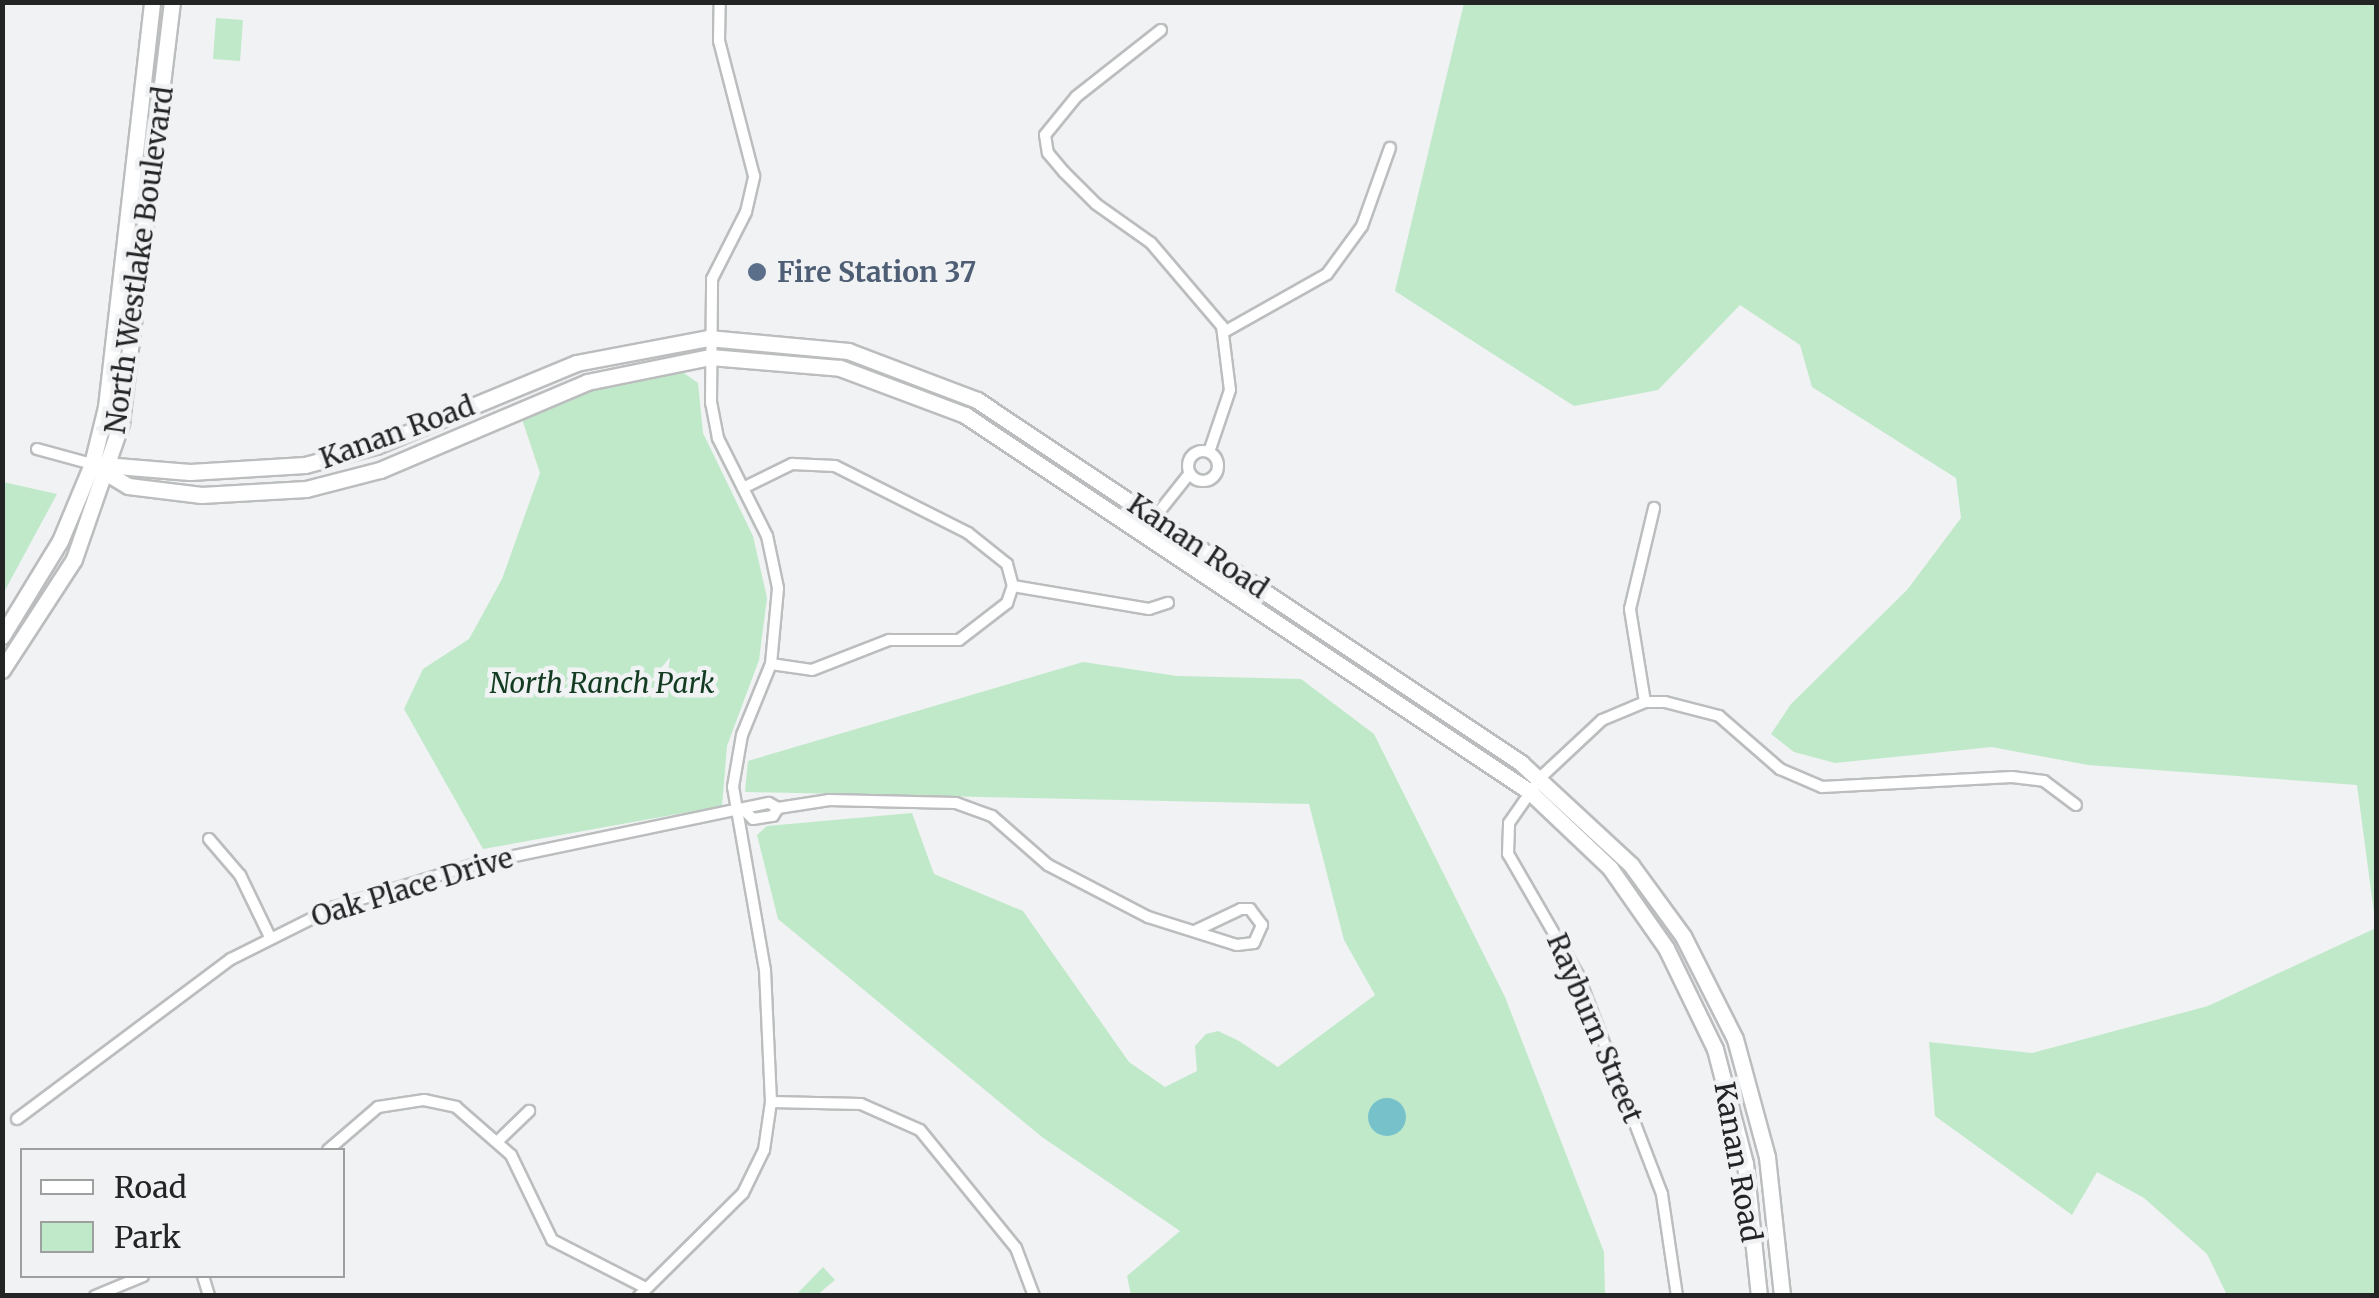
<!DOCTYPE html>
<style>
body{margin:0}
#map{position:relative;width:2379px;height:1298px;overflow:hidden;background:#f0f2f3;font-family:Merriweather,serif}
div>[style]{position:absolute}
.green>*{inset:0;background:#c0e9ca}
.water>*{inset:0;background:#77c2ca}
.round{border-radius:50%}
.roads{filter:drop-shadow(2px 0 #bbbdbe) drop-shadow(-2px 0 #bbbdbe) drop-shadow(0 2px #bbbdbe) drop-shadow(0 -2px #bbbdbe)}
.street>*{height:10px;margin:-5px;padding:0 5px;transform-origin:5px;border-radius:5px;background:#fff}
.street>.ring{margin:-5px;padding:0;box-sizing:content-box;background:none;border:10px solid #fff;border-radius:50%}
.secondary>*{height:15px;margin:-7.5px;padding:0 7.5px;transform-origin:7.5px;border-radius:7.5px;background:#fff}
.dots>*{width:28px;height:28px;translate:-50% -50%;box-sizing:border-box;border:5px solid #f0f2f3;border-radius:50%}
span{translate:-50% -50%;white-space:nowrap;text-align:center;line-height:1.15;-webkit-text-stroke:9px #f0f2f3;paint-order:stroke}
.street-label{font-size:28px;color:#232424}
.service-label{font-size:28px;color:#4e5e75;font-weight:700}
.left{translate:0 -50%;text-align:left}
.park-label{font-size:28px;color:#133b22;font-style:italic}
.frame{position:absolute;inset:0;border:5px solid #232424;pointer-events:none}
.legend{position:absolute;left:20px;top:1148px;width:325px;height:130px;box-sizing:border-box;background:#f0f2f3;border:2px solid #9ea0a0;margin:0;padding:12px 18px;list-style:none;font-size:30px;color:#232424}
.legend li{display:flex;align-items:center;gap:20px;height:50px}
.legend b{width:50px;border:2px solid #9ea0a0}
</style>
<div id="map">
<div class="green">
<div style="clip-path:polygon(1464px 3px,2376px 3px,2376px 1295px,2227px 1295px,2207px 1254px,2144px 1198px,2097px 1172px,2072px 1215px,1935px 1116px,1929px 1042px,2032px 1053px,2208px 1006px,2376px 928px,2357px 785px,2088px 765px,1992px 747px,1835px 763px,1794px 752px,1771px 734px,1791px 704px,1907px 590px,1961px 518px,1956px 478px,1812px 387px,1800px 345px,1740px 305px,1658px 390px,1574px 406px,1395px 291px)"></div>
<div style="clip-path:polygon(216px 18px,243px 20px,240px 61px,213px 59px)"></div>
<div style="clip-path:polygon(681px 371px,698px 383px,703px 433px,753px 536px,767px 598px,759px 660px,727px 746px,722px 806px,483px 849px,404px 709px,423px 669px,469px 639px,502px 579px,540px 473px,522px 419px,580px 392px)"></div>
<div style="clip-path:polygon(3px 482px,57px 494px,3px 594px,2px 482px)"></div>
<div style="clip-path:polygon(1083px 662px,1177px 676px,1301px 679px,1374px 734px,1505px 997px,1604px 1252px,1605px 1295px,1131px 1295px,1127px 1276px,1180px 1231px,1042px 1137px,778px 919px,757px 835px,767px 826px,912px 813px,934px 874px,1023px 911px,1129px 1062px,1165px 1087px,1197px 1071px,1195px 1046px,1206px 1034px,1218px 1031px,1239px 1041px,1278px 1067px,1375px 995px,1344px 940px,1309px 804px,745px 792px,748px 761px)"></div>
<div style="clip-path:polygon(823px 1267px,835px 1280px,817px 1295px,796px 1295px)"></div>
</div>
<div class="water">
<div class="round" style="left:1368px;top:1098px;width:38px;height:38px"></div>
</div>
<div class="roads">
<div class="street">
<div style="left:1161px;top:30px;width:108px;rotate:141.8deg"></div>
<div style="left:1076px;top:97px;width:49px;rotate:129.2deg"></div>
<div style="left:1045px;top:135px;width:18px;rotate:81deg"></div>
<div style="left:1048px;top:153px;width:25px;rotate:50deg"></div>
<div style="left:1064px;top:172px;width:45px;rotate:45deg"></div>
<div style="left:1096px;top:204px;width:67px;rotate:35.3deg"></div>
<div style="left:1151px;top:243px;width:109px;rotate:49.5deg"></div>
<div style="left:1222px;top:326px;width:64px;rotate:82.9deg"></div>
<div style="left:1230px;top:390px;width:65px;rotate:108.7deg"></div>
<div style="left:1224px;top:332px;width:118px;rotate:-29.4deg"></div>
<div style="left:1327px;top:274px;width:59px;rotate:-53.9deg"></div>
<div style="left:1362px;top:226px;width:83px;rotate:-70.3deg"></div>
<div style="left:37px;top:449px;width:57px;rotate:15.3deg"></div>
<div class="ring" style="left:1188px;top:451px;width:20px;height:20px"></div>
<div style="left:743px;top:488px;width:55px;rotate:-26.1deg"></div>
<div style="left:792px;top:464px;width:43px;rotate:2.7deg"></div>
<div style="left:835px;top:466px;width:149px;rotate:26.7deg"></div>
<div style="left:968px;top:533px;width:50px;rotate:38.5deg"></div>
<div style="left:1007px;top:564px;width:23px;rotate:75deg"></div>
<div style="left:1143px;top:532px;width:75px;rotate:-51.5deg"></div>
<div style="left:771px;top:664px;width:41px;rotate:8.3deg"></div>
<div style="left:812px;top:670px;width:83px;rotate:-21.3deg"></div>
<div style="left:889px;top:640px;width:70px"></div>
<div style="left:959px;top:640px;width:61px;rotate:-37.6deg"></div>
<div style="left:1007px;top:603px;width:18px;rotate:-71deg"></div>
<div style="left:1013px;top:586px;width:138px;rotate:9.6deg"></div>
<div style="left:1149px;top:609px;width:20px;rotate:-18deg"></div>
<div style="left:1645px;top:702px;width:94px;rotate:-99.2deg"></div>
<div style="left:1630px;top:609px;width:104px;rotate:-76.6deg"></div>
<div style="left:746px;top:812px;width:10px;rotate:45deg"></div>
<div style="left:753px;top:819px;width:20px;rotate:-9deg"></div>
<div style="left:773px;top:816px;width:9px;rotate:-58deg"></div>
<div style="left:209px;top:839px;width:48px;rotate:49.3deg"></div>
<div style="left:240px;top:875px;width:69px;rotate:64.2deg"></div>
<div style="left:771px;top:1102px;width:90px;rotate:1.3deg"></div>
<div style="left:861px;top:1104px;width:64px;rotate:23.8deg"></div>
<div style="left:920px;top:1130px;width:152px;rotate:50.9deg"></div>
<div style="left:1016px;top:1248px;width:51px;rotate:69.4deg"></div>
<div style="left:17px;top:1119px;width:267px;rotate:-36.8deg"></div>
<div style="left:231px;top:959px;width:116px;rotate:-26.6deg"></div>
<div style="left:335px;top:907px;width:147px;rotate:-17deg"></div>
<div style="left:476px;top:864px;width:299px;rotate:-11.8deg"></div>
<div style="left:769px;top:803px;width:10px;rotate:29deg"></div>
<div style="left:778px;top:808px;width:52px;rotate:-8.9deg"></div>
<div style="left:829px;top:800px;width:127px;rotate:1.4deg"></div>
<div style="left:956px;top:803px;width:38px;rotate:20deg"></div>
<div style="left:992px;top:816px;width:74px;rotate:41.2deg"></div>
<div style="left:1048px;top:865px;width:113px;rotate:27.5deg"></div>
<div style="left:1148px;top:917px;width:93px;rotate:17.5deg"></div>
<div style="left:1237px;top:945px;width:17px;rotate:-7deg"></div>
<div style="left:1254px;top:943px;width:20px;rotate:-66deg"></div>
<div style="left:1262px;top:925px;width:20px;rotate:-127deg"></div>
<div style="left:1250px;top:909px;width:9px;rotate:180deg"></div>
<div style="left:1241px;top:909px;width:49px;rotate:154.5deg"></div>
<div style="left:499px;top:1140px;width:42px;rotate:-44deg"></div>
<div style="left:328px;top:1150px;width:66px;rotate:-40.7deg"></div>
<div style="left:378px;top:1107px;width:47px;rotate:-8.7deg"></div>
<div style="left:424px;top:1100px;width:33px;rotate:12deg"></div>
<div style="left:456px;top:1107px;width:73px;rotate:41.1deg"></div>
<div style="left:511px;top:1155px;width:94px;rotate:64.2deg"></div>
<div style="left:552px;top:1240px;width:103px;rotate:27.1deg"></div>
<div style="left:203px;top:1276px;width:21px;rotate:73deg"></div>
<div style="left:95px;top:1296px;width:52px;rotate:-22.6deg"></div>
<div style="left:639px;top:1296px;width:146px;rotate:-44.7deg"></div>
<div style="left:743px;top:1193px;width:48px;rotate:-64deg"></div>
<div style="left:764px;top:1150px;width:49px;rotate:-81.7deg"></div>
<div style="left:771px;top:1102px;width:132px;rotate:-92.6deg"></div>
<div style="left:765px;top:970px;width:186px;rotate:-99.9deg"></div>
<div style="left:733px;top:787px;width:53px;rotate:-80.2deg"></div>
<div style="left:742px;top:735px;width:77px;rotate:-67.8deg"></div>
<div style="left:771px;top:664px;width:76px;rotate:-84.7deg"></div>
<div style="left:778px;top:588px;width:53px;rotate:-101.9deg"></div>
<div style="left:767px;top:536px;width:110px;rotate:-116.6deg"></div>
<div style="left:718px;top:438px;width:36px;rotate:-101deg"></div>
<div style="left:711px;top:403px;width:124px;rotate:-89.5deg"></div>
<div style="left:712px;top:279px;width:75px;rotate:-63.1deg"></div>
<div style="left:746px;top:212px;width:37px;rotate:-77deg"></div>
<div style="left:754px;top:176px;width:139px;rotate:-104.5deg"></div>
<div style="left:719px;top:41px;width:39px;rotate:-89deg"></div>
<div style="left:1677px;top:1296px;width:103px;rotate:-98.4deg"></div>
<div style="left:1662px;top:1194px;width:235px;rotate:-111deg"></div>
<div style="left:1578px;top:975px;width:140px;rotate:-120deg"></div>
<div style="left:1508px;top:854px;width:31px;rotate:-88deg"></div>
<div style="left:1509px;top:823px;width:56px;rotate:-55.2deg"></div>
<div style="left:1541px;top:777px;width:83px;rotate:-43.1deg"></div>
<div style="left:1602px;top:720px;width:47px;rotate:-22.7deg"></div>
<div style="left:1645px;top:702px;width:20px"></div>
<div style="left:1665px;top:702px;width:56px;rotate:14.5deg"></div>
<div style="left:1719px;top:716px;width:81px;rotate:41deg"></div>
<div style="left:1780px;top:769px;width:46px;rotate:23.2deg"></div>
<div style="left:1822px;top:787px;width:190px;rotate:-3deg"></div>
<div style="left:2012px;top:777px;width:32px;rotate:7deg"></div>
<div style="left:2044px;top:781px;width:40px;rotate:37deg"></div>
</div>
<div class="secondary">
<div style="left:92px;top:464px;width:98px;rotate:4.7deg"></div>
<div style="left:190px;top:472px;width:115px;rotate:-3.5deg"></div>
<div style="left:305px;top:465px;width:73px;rotate:-15deg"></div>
<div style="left:376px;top:446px;width:217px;rotate:-22.5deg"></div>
<div style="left:576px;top:363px;width:134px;rotate:-10.7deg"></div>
<div style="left:708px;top:338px;width:141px;rotate:5.3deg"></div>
<div style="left:848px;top:351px;width:138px;rotate:20.8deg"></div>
<div style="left:977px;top:400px;width:654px;rotate:33.71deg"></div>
<div style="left:1521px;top:763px;width:150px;rotate:42.8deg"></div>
<div style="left:1631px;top:865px;width:88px;rotate:53.8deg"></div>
<div style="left:1683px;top:936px;width:115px;rotate:63.2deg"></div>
<div style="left:1735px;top:1039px;width:122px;rotate:74.8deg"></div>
<div style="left:1767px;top:1157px;width:140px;rotate:83.8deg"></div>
<div style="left:92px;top:464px;width:42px;rotate:31.4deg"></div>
<div style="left:128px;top:486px;width:74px;rotate:7deg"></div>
<div style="left:201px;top:495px;width:105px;rotate:-3.3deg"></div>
<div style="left:306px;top:489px;width:76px;rotate:-14.4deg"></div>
<div style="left:380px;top:470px;width:225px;rotate:-23deg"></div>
<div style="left:587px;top:382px;width:126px;rotate:-11.5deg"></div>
<div style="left:710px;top:357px;width:130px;rotate:4.8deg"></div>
<div style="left:840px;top:368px;width:134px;rotate:20.6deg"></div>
<div style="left:965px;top:415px;width:679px;rotate:33.71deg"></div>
<div style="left:1530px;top:792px;width:110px;rotate:43.5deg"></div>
<div style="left:1610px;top:868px;width:98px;rotate:55deg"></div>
<div style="left:1666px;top:948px;width:112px;rotate:64.1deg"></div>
<div style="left:1715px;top:1049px;width:118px;rotate:75.3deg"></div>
<div style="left:1745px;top:1163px;width:134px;rotate:84deg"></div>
<div style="left:2px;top:636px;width:111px;rotate:-58.6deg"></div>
<div style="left:60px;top:541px;width:83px;rotate:-67.4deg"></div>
<div style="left:92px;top:464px;width:59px;rotate:-76.2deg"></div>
<div style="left:106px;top:407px;width:408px;rotate:-83.5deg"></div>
<div style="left:2px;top:670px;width:132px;rotate:-57deg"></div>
<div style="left:74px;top:559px;width:144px;rotate:-70.9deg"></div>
<div style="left:121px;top:423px;width:424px;rotate:-83.1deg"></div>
</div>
</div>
<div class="dots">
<div style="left:757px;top:272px;background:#5c6f8a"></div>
</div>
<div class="street-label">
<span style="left:139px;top:260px;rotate:-82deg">North Westlake Boulevard</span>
<span style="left:397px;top:432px;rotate:-20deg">Kanan Road</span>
<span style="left:1198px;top:546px;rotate:34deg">Kanan Road</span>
<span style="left:412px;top:887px;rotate:-17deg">Oak Place Drive</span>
<span style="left:1595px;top:1028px;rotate:67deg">Rayburn Street</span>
<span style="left:1738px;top:1162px;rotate:80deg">Kanan Road</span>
</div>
<div class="service-label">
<span class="left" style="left:777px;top:272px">Fire Station 37</span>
</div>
<div class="park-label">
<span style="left:602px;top:683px">North Ranch Park</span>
</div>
<div class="frame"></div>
<ul class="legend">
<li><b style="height:12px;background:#fff"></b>Road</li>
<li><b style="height:28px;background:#c0e9ca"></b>Park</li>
</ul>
</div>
